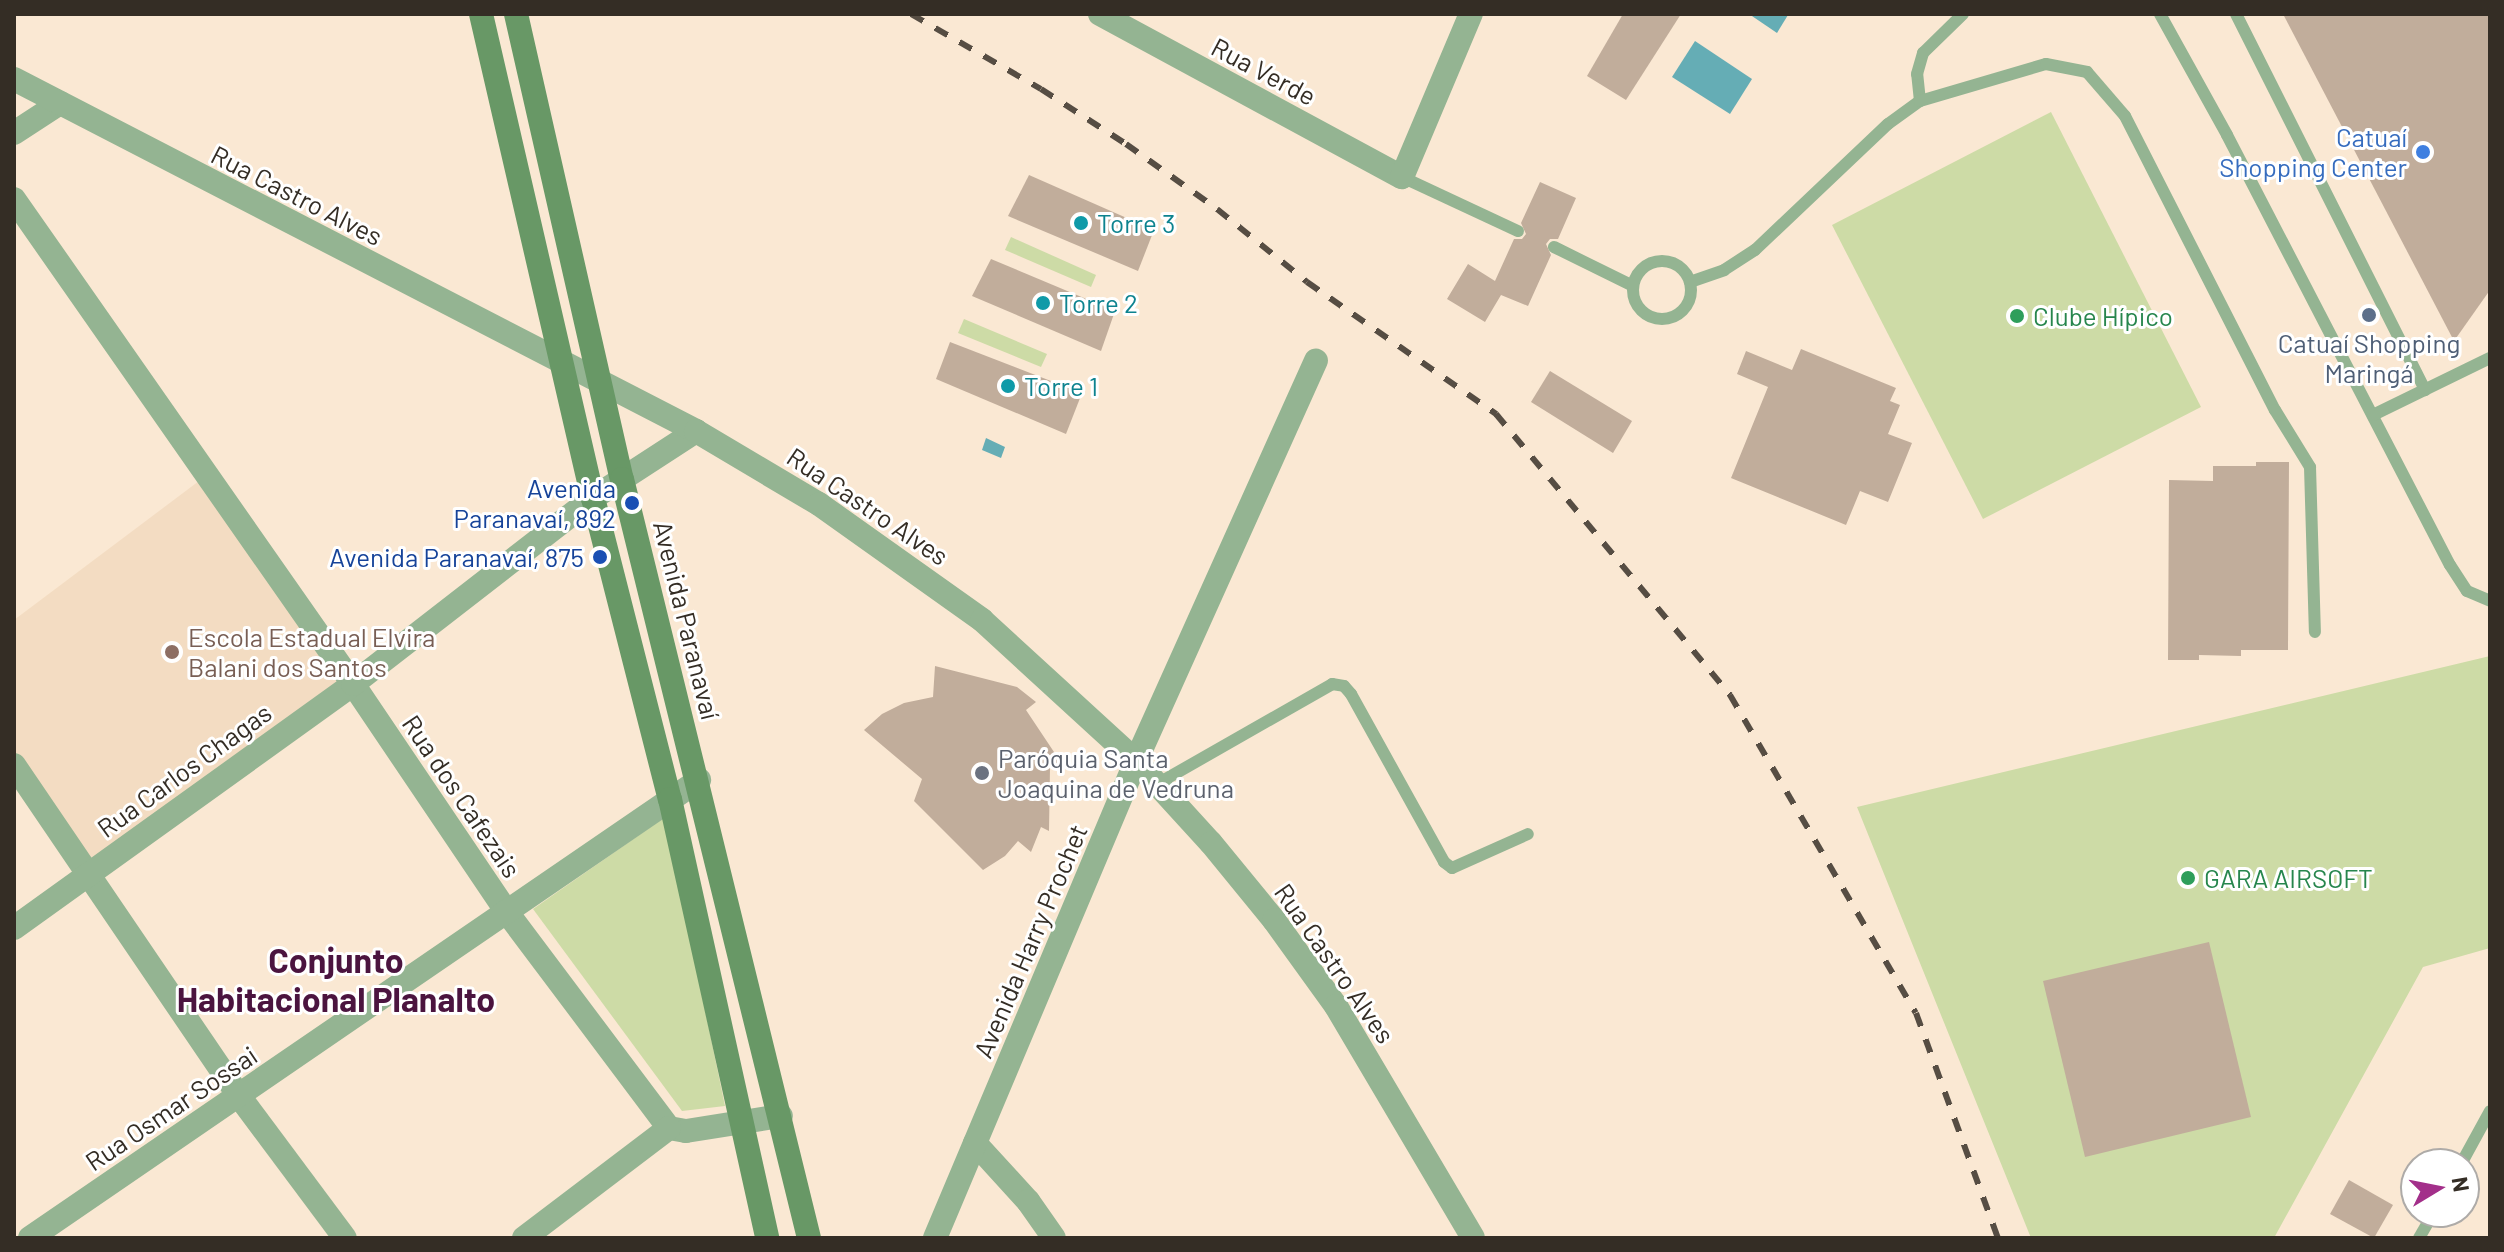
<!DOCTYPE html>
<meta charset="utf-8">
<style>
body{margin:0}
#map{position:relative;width:2504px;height:1252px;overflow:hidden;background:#fae8d3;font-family:Barlow,sans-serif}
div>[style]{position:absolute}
.built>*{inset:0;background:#f3dcc2}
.green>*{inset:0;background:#cddba6}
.water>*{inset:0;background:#65adb5}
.building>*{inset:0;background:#c1ad9b}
.service>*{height:12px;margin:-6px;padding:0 6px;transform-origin:6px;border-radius:6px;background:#94b492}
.service>.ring{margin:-6px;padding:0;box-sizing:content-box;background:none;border:12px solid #94b492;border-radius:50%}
.minor>*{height:24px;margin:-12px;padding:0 12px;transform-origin:12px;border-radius:12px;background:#94b492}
.tertiary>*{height:24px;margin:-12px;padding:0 12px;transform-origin:12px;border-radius:12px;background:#94b492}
.secondary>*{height:24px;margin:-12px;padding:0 12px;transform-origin:12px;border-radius:12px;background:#689866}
.rail>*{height:6px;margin-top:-3px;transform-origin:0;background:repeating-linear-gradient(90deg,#564d43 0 14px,transparent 0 28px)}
.dots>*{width:22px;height:22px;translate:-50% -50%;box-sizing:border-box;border:4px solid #fff;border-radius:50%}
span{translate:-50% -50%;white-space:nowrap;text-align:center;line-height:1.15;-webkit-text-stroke:6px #fff;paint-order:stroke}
.street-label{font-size:26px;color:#342d25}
.shop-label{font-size:26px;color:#366cbe}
.right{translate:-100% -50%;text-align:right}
.culture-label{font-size:26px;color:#0d838f}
.left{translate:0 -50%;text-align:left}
.leisure-label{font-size:26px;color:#27864d}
.service-label{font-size:26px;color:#4e5e75}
.transit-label{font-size:26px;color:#164399}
.education-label{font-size:26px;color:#785e54}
.worship-label{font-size:26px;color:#5b616d}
.district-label{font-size:34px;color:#4b143f;font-weight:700}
.frame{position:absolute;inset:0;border:16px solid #342d25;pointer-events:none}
.north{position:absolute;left:2400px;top:1148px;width:80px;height:80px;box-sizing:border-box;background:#fff;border:2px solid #aeaba8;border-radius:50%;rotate:80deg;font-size:22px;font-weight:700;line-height:32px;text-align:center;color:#342d25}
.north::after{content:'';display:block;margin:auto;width:28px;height:36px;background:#a32f8a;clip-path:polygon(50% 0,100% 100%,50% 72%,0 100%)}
</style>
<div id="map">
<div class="built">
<div style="clip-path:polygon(207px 475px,353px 684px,90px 872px,14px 765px,14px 620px)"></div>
</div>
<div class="green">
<div style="clip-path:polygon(2051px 112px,2201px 407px,1983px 519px,1832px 225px)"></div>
<div style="clip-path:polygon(1011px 237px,1096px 275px,1091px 287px,1005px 250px)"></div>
<div style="clip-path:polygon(964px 319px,1047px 354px,1041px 367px,958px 333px)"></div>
<div style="clip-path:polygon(2490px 656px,2490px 948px,2423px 967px,2274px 1238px,2031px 1238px,1857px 807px)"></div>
<div style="clip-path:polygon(665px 817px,725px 1106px,682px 1111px,533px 909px)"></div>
</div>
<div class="water">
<div style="clip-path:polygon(1749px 14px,1787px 14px,1788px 15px,1777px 33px)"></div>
<div style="clip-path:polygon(1695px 41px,1752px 79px,1730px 114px,1672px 77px)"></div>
<div style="clip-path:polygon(986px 438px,1005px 447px,1001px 458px,982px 450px)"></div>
</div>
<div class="building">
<div style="clip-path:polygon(1623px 14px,1681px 14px,1626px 100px,1587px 76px)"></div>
<div style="clip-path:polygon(2283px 14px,2490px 14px,2490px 290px,2454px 341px)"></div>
<div style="clip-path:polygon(1029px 175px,1154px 230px,1138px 271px,1008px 216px)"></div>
<div style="clip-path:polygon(1540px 182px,1576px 198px,1558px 239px,1550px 239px,1546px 244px,1551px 255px,1528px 306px,1501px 295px,1485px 322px,1447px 299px,1468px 264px,1495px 281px,1514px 239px,1522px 239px,1526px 234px,1521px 223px)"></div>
<div style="clip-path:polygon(991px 259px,1115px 311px,1101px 351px,972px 296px)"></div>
<div style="clip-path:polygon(950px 342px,1082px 393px,1066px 434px,936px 379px)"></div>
<div style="clip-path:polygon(1801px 349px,1896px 388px,1890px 401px,1900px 405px,1888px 434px,1912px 443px,1888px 502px,1860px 491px,1846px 525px,1731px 478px,1768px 387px,1737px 374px,1746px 351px,1792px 370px)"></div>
<div style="clip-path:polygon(1550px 371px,1632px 421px,1613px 453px,1531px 402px)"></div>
<div style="clip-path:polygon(2256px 462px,2289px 462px,2288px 650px,2241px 650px,2241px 656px,2199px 655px,2199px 660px,2168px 660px,2169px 480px,2213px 481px,2213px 466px,2256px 466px)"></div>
<div style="clip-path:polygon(935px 666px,1017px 687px,1036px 702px,1026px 710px,1062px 764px,1050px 768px,1049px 831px,1041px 827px,1031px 852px,1018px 841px,1005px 856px,983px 870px,914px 801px,922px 779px,864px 730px,882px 714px,904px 703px,933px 697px)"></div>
<div style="clip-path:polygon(2209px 942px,2251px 1117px,2085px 1157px,2043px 981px)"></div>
<div style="clip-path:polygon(2349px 1180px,2393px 1205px,2374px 1238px,2330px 1214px)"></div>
</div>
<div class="service">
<div style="left:2160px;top:14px;width:138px;rotate:61deg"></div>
<div style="left:2227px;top:135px;width:484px;rotate:62.6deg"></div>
<div style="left:2450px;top:565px;width:31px;rotate:57deg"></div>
<div style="left:2467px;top:591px;width:25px;rotate:23deg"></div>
<div style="left:2236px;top:14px;width:421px;rotate:63.3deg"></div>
<div style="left:1920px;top:101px;width:27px;rotate:-96deg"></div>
<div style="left:1917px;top:74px;width:22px;rotate:-74deg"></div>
<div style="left:1923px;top:53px;width:56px;rotate:-44.3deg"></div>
<div style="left:1402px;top:177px;width:128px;rotate:25deg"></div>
<div style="left:1554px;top:247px;width:88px;rotate:26.3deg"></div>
<div class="ring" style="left:1633px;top:261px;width:46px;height:46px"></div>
<div style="left:1690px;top:282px;width:36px;rotate:-19deg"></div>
<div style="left:1724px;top:270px;width:37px;rotate:-33deg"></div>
<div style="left:1755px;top:250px;width:183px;rotate:-43.5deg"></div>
<div style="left:1888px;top:124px;width:39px;rotate:-36deg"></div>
<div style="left:1920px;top:101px;width:131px;rotate:-16.4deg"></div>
<div style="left:2046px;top:64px;width:42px;rotate:11deg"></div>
<div style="left:2087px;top:72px;width:58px;rotate:49.2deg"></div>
<div style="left:2125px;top:116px;width:330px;rotate:63deg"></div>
<div style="left:2275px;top:410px;width:67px;rotate:58.4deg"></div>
<div style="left:2310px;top:467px;width:165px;rotate:88.3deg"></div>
<div style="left:2373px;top:415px;width:130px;rotate:-26deg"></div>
<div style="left:1157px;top:784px;width:202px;rotate:-29.7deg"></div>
<div style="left:1332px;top:684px;width:12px;rotate:9deg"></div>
<div style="left:1344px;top:686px;width:11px;rotate:49deg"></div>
<div style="left:1351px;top:694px;width:192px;rotate:61deg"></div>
<div style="left:1444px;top:862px;width:10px;rotate:37deg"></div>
<div style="left:1452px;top:868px;width:83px;rotate:-24.1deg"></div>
<div style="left:2461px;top:1164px;width:60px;rotate:-61.3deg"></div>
<div style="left:2419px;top:1238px;width:30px;rotate:-60deg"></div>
</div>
<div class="minor">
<div style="left:1100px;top:14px;width:343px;rotate:28.4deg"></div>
<div style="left:14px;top:133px;width:55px;rotate:-33.1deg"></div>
<div style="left:14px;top:199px;width:592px;rotate:55.05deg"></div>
<div style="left:353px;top:684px;width:274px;rotate:56deg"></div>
<div style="left:506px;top:911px;width:271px;rotate:53.1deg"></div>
<div style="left:669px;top:1128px;width:17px;rotate:10deg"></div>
<div style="left:686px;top:1131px;width:96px;rotate:-9deg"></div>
<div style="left:1136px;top:761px;width:439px;rotate:-65.8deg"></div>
<div style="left:14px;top:765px;width:400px;rotate:55.8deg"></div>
<div style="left:239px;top:1096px;width:177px;rotate:53.3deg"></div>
<div style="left:14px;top:928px;width:418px;rotate:-35.7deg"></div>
<div style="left:353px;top:684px;width:304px;rotate:-37.8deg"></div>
<div style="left:593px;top:498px;width:123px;rotate:-33deg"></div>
<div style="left:975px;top:1143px;width:79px;rotate:47.6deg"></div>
<div style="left:1028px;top:1201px;width:45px;rotate:54.9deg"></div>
<div style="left:30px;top:1238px;width:811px;rotate:-34.4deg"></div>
<div style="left:524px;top:1238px;width:182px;rotate:-37.2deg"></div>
</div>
<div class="tertiary">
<div style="left:14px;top:79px;width:767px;rotate:27.3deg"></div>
<div style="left:696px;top:431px;width:143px;rotate:30.7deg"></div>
<div style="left:819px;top:504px;width:200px;rotate:35.4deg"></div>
<div style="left:982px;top:620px;width:209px;rotate:42.5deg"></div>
<div style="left:1136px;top:761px;width:111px;rotate:47.6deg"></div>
<div style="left:1211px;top:843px;width:99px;rotate:50.7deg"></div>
<div style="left:1274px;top:920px;width:106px;rotate:54.2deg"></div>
<div style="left:1336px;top:1006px;width:269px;rotate:59.4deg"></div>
<div style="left:1402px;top:177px;width:177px;rotate:-67.1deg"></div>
<div style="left:935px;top:1238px;width:518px;rotate:-67.15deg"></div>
</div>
<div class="secondary">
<div style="left:481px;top:14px;width:497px;rotate:77deg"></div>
<div style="left:593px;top:498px;width:311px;rotate:75.7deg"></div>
<div style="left:670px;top:799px;width:450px;rotate:77.5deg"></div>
<div style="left:516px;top:14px;width:477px;rotate:77.2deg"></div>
<div style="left:622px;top:479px;width:782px;rotate:76.16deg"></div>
</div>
<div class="rail">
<div style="left:911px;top:14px;width:150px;rotate:30deg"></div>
<div style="left:1041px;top:89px;width:101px;rotate:32.9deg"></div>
<div style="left:1126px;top:144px;width:112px;rotate:35.5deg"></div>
<div style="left:1217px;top:209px;width:116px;rotate:39deg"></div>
<div style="left:1307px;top:282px;width:231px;rotate:34.9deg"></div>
<div style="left:1496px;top:414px;width:366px;rotate:50.2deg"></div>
<div style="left:1730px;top:695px;width:368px;rotate:59.7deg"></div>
<div style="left:1916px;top:1013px;width:239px;rotate:70deg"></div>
</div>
<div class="dots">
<div style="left:2423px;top:152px;background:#3f7fe0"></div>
<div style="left:1081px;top:223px;background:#0f9aa8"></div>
<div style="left:1043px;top:303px;background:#0f9aa8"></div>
<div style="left:2369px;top:315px;background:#5c6f8a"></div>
<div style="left:2017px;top:316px;background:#2e9e5b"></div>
<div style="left:1008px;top:386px;background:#0f9aa8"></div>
<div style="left:632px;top:503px;background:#1a4fb4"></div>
<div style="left:600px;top:557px;background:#1a4fb4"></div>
<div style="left:172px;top:652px;background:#8d6e63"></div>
<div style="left:982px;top:773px;background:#6b7280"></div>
<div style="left:2188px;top:878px;background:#2e9e5b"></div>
</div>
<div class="street-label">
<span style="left:1264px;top:71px;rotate:28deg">Rua Verde</span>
<span style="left:297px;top:195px;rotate:27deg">Rua Castro Alves</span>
<span style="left:868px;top:506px;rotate:34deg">Rua Castro Alves</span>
<span style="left:687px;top:620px;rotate:76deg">Avenida Paranavaí</span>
<span style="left:184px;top:770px;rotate:-36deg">Rua Carlos Chagas</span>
<span style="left:462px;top:796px;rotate:56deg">Rua dos Cafezais</span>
<span style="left:1030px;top:941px;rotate:-67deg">Avenida Harry Prochet</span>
<span style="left:1335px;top:963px;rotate:55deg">Rua Castro Alves</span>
<span style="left:171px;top:1108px;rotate:-34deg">Rua Osmar Sossai</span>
</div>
<div class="shop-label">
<span class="right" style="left:2407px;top:152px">Catuaí<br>Shopping Center</span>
</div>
<div class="culture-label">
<span class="left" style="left:1097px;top:223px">Torre 3</span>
<span class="left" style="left:1059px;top:303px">Torre 2</span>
<span class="left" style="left:1024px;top:386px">Torre 1</span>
</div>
<div class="leisure-label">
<span class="left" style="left:2033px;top:316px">Clube Hípico</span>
<span class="left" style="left:2204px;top:878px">GARA AIRSOFT</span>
</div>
<div class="service-label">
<span style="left:2369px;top:358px">Catuaí Shopping<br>Maringá</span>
</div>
<div class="transit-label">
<span class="right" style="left:616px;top:503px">Avenida<br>Paranavaí, 892</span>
<span class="right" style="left:584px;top:557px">Avenida Paranavaí, 875</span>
</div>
<div class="education-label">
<span class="left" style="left:188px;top:652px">Escola Estadual Elvira<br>Balani dos Santos</span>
</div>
<div class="worship-label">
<span class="left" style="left:998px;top:773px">Paróquia Santa<br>Joaquina de Vedruna</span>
</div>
<div class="district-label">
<span style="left:336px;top:979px">Conjunto<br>Habitacional Planalto</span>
</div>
<div class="frame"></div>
<div class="north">N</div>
</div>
